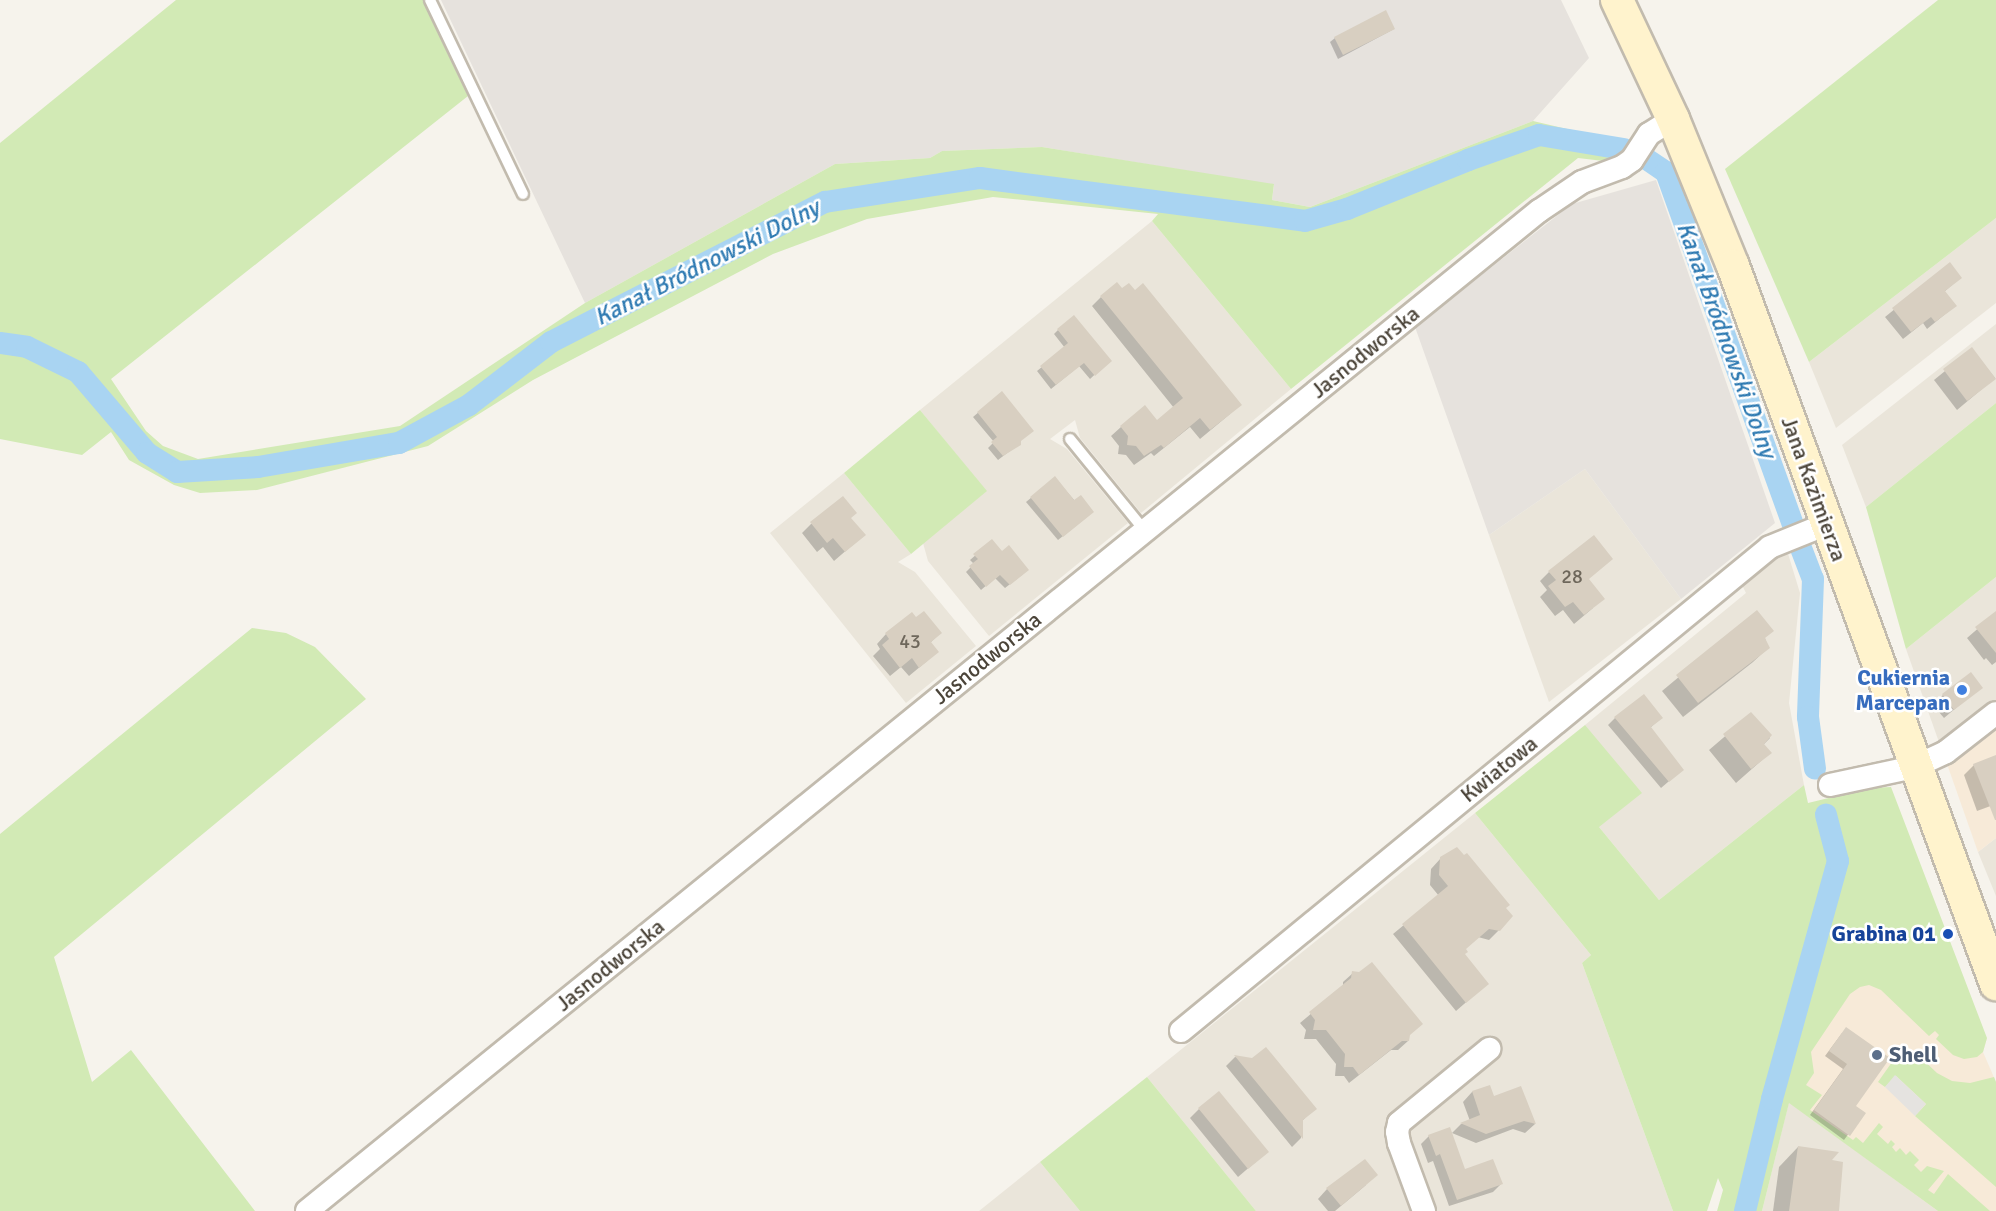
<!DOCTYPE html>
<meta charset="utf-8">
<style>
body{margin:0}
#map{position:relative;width:1996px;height:1211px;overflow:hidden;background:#f6f3ec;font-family:Signika,sans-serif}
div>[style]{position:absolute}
.residential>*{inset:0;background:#eae5da}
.commercial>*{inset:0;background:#f7ead8}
.industrial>*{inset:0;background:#e6e2dd}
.green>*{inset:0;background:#d2eab5}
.parking>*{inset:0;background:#e5e3e0}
.shadow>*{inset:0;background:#0003}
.canal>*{height:22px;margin:-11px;padding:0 11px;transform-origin:11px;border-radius:11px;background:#a9d4f2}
.building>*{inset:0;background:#d8cfc1}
.roads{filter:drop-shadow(2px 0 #c2bbae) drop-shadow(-2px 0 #c2bbae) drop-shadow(0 2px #c2bbae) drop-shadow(0 -2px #c2bbae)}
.lane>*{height:10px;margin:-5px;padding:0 5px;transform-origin:5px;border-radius:5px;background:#fff}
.street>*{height:22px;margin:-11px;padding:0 11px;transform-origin:11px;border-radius:11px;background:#fff}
.secondary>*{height:32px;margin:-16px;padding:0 16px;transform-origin:16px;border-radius:16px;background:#fff3cd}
.dots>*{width:16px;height:16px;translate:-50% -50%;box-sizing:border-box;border:3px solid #fff;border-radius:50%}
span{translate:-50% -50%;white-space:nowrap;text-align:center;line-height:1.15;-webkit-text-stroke:5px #fff;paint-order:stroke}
.number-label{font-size:20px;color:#6e675b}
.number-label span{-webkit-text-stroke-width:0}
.street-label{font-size:22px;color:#4b4439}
.shop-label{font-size:22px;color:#366cbe;font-weight:700}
.right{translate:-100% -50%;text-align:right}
.transit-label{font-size:22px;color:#164399;font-weight:700}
.service-label{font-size:22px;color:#4e5e75;font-weight:700}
.left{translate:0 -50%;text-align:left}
.water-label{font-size:24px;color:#2e7ab2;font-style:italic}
</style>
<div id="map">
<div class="residential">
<div style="clip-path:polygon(1996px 218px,1996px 303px,1836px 428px,1809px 362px)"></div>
<div style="clip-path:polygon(1152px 221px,1291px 389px,1141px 513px,1080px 438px,1075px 420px,1050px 439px,1067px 449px,1128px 523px,989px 636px,928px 561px,923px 543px,986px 491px,920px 410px)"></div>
<div style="clip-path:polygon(1996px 324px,1996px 403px,1866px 507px,1842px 445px)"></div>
<div style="clip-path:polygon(1585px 469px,1681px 599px,1549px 702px,1489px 535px)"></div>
<div style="clip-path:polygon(844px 473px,911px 554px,898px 562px,915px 572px,976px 646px,906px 703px,770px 533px)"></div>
<div style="clip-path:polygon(1786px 547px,1800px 593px,1789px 703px,1804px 785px,1659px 900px,1599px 827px,1585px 725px,1746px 593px,1741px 583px)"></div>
<div style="clip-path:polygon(1996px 577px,1996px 700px,1940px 745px,1906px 649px)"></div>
<div style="clip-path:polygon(1475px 813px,1591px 955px,1582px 963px,1673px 1211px,1256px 1211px,1147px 1077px)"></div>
<div style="clip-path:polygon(1996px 838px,1996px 896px,1978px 852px)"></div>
<div style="clip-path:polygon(1789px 1102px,1938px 1211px,1762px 1211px)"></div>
<div style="clip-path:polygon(1040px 1162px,1080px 1211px,979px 1211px)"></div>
</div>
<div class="commercial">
<div style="clip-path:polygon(1996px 725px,1996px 838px,1978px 852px,1947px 764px)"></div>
<div style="clip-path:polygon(1834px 933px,1987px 1038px,1983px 1052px,1996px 1082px,1996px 1211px,1938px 1211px,1789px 1102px)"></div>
</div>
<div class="industrial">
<div style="clip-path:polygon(441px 0,1561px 0,1589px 58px,1533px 121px,1310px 207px,1272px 200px,1274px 185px,1042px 147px,942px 151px,930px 158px,835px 164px,585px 303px)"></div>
<div style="clip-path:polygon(1656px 180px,1775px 523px,1681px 599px,1585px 469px,1489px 535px,1415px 327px,1572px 204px)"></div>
</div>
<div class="green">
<div style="clip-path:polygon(176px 0,423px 0,468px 96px,111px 379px,146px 431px,163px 446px,198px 459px,400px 426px,585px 303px,835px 164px,930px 158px,942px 151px,1042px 147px,1274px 184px,1272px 200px,1310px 207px,1533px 121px,1631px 144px,1621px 159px,1612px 162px,1578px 158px,1291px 389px,1152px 221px,1158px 214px,993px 197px,867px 219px,773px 254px,533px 380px,428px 446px,257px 490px,200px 493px,174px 485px,129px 460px,111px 432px,82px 455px,0 439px,0 143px)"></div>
<div style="clip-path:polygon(1938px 0,1996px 0,1996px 218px,1809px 362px,1725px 169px)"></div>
<div style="clip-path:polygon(1996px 403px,1996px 577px,1906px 649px,1866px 507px)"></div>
<div style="clip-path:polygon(920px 410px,987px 491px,911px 554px,844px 473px)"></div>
<div style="clip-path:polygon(252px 628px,286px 633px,315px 647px,366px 699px,54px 957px,92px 1082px,131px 1050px,255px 1211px,0 1211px,0 834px)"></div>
<div style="clip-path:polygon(1585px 725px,1642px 793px,1599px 827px,1659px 900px,1804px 785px,1808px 803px,1870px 788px,1891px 787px,1987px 1038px,1983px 1052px,1977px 1057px,1964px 1059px,1953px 1055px,1936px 1039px,1939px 1035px,1935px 1031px,1929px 1036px,1881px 990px,1869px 985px,1860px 987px,1850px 994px,1811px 1052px,1814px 1073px,1806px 1085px,1822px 1095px,1810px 1110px,1853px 1140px,1856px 1137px,1863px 1143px,1879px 1123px,1883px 1127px,1877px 1134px,1888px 1144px,1891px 1140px,1895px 1144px,1892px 1147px,1896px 1152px,1900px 1148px,1906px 1155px,1910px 1151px,1919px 1160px,1914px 1165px,1921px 1172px,1927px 1166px,1944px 1171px,1928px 1190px,1934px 1194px,1948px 1174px,1990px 1211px,1938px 1211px,1789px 1103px,1762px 1211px,1717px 1211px,1723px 1190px,1718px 1178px,1707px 1211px,1673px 1211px,1582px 963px,1591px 955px,1475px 813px)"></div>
<div style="clip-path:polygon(1909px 1051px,1915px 1052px,1937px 1073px,1952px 1081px,1970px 1083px,1994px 1077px,1996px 1082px,1996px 1187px,1915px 1116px,1926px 1104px,1896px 1076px,1885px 1087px,1878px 1082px,1897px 1055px)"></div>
<div style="clip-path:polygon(1147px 1077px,1256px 1211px,1080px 1211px,1040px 1162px)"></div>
</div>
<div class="parking">
<div style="clip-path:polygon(1895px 1075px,1926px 1104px,1915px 1116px,1885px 1087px)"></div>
</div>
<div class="shadow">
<div style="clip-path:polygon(1394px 29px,1338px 59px,1330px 42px,1335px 38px)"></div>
<div style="clip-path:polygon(1949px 265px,1960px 278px,1944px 292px,1955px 306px,1927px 329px,1923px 323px,1903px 339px,1885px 317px)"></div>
<div style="clip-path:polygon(1101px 297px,1230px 414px,1200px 439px,1190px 427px,1154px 456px,1151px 453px,1134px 465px,1126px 455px,1118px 454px,1119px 446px,1111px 436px,1121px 427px,1145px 407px,1157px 422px,1174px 408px,1092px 306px)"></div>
<div style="clip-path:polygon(1058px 330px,1105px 365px,1090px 379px,1079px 366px,1051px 389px,1037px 371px,1065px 348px,1054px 334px)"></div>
<div style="clip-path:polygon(1972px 349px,1995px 378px,1957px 410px,1934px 380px)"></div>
<div style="clip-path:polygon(1001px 393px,1019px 444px,998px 460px,988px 448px,994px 442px,973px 417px)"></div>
<div style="clip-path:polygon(1055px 478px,1088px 516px,1058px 540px,1026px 502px)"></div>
<div style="clip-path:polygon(850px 519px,864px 535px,834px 561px,823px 547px,817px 552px,802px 533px,811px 524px)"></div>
<div style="clip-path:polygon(992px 541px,1023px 574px,1005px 588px,995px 578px,981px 590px,966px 572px,974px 564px,970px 560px)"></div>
<div style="clip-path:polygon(1549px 572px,1588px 580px,1593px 608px,1574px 624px,1563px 610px,1555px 616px,1540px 597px,1547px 590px,1540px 581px)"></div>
<div style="clip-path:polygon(1757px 612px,1768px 648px,1753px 662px,1683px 717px,1662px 691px)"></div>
<div style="clip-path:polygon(1996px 613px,1996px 662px,1992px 665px,1986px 658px,1984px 660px,1967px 638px)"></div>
<div style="clip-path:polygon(916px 619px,940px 633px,930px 643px,927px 661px,909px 676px,901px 667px,890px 676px,873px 656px,880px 649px,877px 644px,886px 634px)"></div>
<div style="clip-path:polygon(1981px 687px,1944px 718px,1933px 705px,1943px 695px)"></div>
<div style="clip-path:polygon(1751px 714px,1770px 738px,1763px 745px,1770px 753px,1736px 783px,1709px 750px)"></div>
<div style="clip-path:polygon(1615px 718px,1661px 718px,1650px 728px,1675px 776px,1661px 788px,1608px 725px)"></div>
<div style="clip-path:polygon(1996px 756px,1996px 804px,1977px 811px,1964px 775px,1974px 765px)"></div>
<div style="clip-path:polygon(1441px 858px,1505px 908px,1504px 925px,1489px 940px,1478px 937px,1464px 949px,1463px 954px,1487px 984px,1456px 1011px,1393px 934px,1439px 896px,1430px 885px,1431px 869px)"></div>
<div style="clip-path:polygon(1353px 973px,1408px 1036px,1408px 1041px,1398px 1050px,1391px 1050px,1349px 1083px,1344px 1076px,1335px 1076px,1336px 1064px,1316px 1039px,1304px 1039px,1306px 1030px,1300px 1023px,1343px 987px,1343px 982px)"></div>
<div style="clip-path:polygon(1842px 1033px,1854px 1106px,1864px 1113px,1844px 1140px,1810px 1115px,1843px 1069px,1825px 1056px)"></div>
<div style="clip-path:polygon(1235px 1057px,1253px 1059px,1305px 1118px,1302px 1121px,1301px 1138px,1292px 1147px,1226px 1066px)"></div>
<div style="clip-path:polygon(1489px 1086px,1493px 1098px,1520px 1088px,1535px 1124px,1525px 1133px,1513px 1129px,1476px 1143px,1452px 1133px,1461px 1124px,1470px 1121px,1463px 1102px,1472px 1092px)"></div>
<div style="clip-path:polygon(1199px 1109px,1267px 1152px,1238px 1177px,1190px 1118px)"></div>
<div style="clip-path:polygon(1429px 1136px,1464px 1171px,1501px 1184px,1493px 1192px,1449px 1206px,1433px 1161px,1428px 1163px,1421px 1144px)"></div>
<div style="clip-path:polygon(1798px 1147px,1830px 1161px,1837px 1211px,1773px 1211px,1779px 1167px)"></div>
<div style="clip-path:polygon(1366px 1185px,1335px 1211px,1328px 1211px,1318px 1199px,1327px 1189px)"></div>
</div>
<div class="canal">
<div style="left:1648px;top:160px;width:22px;rotate:34deg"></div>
<div style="left:1666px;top:172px;width:378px;rotate:70.2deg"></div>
<div style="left:0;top:343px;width:27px;rotate:8deg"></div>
<div style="left:27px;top:347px;width:57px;rotate:26.1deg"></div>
<div style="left:78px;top:372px;width:106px;rotate:49.6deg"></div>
<div style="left:147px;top:453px;width:36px;rotate:32deg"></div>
<div style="left:177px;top:472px;width:81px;rotate:-3.5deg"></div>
<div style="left:258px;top:467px;width:143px;rotate:-9.7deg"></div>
<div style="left:399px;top:443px;width:80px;rotate:-28.5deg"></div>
<div style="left:469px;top:405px;width:103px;rotate:-37.5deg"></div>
<div style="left:551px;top:342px;width:308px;rotate:-27.1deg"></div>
<div style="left:825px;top:202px;width:157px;rotate:-8.8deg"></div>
<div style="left:980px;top:178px;width:328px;rotate:7.5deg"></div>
<div style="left:1305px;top:221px;width:44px;rotate:-15.9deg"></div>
<div style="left:1347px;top:209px;width:131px;rotate:-22deg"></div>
<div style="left:1468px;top:160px;width:75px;rotate:-19.4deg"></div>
<div style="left:1539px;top:135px;width:86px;rotate:9.4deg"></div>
<div style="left:1799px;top:543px;width:39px;rotate:69deg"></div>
<div style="left:1813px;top:579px;width:138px;rotate:92.1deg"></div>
<div style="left:1808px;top:717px;width:52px;rotate:82.3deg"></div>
<div style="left:1745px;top:1211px;width:115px;rotate:-76.4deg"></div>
<div style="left:1772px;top:1099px;width:247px;rotate:-74.5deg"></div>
<div style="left:1838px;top:861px;width:48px;rotate:-104.6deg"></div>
</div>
<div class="building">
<div style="clip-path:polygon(1386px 10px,1395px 29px,1343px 55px,1334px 37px)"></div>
<div style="clip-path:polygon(1950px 262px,1962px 278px,1945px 291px,1957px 306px,1935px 322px,1931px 317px,1911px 332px,1892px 308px)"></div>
<div style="clip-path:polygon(1117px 282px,1122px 288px,1129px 283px,1135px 290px,1143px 283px,1242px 405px,1210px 430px,1200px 418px,1164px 448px,1161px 445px,1144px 456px,1136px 446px,1127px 445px,1128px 436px,1120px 426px,1145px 405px,1157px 420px,1183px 398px,1100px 296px)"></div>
<div style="clip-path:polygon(1074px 315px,1112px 361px,1095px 376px,1084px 363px,1056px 385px,1040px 366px,1068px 343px,1057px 329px)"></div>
<div style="clip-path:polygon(1972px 347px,1996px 379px,1967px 401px,1943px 369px)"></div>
<div style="clip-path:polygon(1002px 391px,1034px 431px,1021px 441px,1021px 445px,1003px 456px,991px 442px,997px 437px,977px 412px)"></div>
<div style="clip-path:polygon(1055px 476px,1074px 500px,1081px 495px,1094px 512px,1063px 537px,1030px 497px)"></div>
<div style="clip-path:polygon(843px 496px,857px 513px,851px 518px,866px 535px,845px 552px,833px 538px,827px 543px,810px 522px)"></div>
<div style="clip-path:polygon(1594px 535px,1613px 559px,1589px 579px,1605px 599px,1584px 615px,1573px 602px,1565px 607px,1548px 586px,1556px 580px,1548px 571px)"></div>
<div style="clip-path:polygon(992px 539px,1002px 551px,1009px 545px,1029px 570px,1010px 585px,1000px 575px,986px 587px,969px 566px,978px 559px,973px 554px)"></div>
<div style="clip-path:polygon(1757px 610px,1774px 631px,1765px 638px,1770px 648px,1698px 703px,1676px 675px)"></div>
<div style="clip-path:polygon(924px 611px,942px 633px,931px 642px,939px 652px,919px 668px,912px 658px,900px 668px,882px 645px,889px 639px,885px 633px,912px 612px,916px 617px)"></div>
<div style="clip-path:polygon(1996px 611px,1996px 653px,1975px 627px)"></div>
<div style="clip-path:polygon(1971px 672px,1983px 688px,1954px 710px,1942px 694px)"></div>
<div style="clip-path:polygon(1644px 694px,1663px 718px,1651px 727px,1684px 770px,1669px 782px,1614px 717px)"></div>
<div style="clip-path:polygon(1751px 712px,1772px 735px,1764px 744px,1772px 753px,1751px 769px,1723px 734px)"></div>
<div style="clip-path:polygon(1996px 755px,1996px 820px,1995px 820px,1973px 764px)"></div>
<div style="clip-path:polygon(1457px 847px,1464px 855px,1467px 853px,1510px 905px,1506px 908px,1513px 916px,1500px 931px,1489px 929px,1466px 949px,1468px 952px,1465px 954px,1489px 984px,1466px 1003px,1402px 924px,1448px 886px,1439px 875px,1440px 857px)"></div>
<div style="clip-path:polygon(1372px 962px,1423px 1024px,1410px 1035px,1409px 1041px,1402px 1041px,1359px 1075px,1353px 1067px,1344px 1067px,1345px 1054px,1326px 1030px,1313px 1030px,1315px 1020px,1309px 1012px,1351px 978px,1352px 971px,1359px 972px)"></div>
<div style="clip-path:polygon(1846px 1027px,1890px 1058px,1856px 1106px,1866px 1113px,1850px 1136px,1814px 1110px,1847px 1064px,1829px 1051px)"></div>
<div style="clip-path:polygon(1266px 1047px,1317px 1109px,1303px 1120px,1303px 1139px,1234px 1055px,1252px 1058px)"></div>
<div style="clip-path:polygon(1490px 1085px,1494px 1096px,1521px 1086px,1536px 1124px,1524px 1121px,1486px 1134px,1460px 1123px,1480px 1115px,1472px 1091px)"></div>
<div style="clip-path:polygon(1219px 1091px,1269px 1152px,1248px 1169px,1198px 1108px)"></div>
<div style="clip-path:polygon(1450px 1127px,1465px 1169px,1493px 1159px,1503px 1184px,1457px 1200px,1440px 1154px,1436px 1156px,1428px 1135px)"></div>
<div style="clip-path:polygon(1798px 1146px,1839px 1152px,1832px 1160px,1843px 1162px,1839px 1211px,1789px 1211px)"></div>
<div style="clip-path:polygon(1365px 1159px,1378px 1175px,1341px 1206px,1326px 1188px)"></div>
</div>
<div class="roads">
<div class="lane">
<div style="left:430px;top:0;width:215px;rotate:64.4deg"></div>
<div style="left:1070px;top:439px;width:119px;rotate:50.8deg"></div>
</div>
<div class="street">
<div style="left:1830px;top:785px;width:86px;rotate:-12.1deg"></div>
<div style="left:1914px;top:767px;width:35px;rotate:-25deg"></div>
<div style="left:1946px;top:752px;width:63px;rotate:-38deg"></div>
<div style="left:1181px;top:1031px;width:762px;rotate:-39.41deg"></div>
<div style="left:1770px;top:547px;width:61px;rotate:-22deg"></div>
<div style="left:307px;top:1211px;width:1587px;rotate:-39.07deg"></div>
<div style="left:1539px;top:211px;width:52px;rotate:-34deg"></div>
<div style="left:1582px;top:182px;width:43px;rotate:-20.6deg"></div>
<div style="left:1622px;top:167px;width:12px;rotate:-35deg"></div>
<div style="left:1632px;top:160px;width:31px;rotate:-57deg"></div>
<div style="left:1649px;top:134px;width:28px;rotate:-32deg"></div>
<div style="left:1424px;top:1211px;width:72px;rotate:-110.2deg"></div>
<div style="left:1399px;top:1143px;width:11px;rotate:-100deg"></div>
<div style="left:1397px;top:1132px;width:9px;rotate:-77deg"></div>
<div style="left:1399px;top:1123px;width:117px;rotate:-39.4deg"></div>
</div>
<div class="secondary">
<div style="left:1617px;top:0;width:132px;rotate:64.8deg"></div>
<div style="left:1673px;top:119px;width:159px;rotate:67.8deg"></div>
<div style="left:1733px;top:266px;width:765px;rotate:69.88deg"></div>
</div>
</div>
<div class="dots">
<div style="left:1962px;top:690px;background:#3f7fe0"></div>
<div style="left:1948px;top:934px;background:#1a4fb4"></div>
<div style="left:1877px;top:1055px;background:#5c6f8a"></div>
</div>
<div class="number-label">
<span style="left:1572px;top:576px">28</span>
<span style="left:910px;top:641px">43</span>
</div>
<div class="street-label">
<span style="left:1365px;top:352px;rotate:-39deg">Jasnodworska</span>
<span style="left:1814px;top:489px;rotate:70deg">Jana Kazimierza</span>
<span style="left:987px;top:658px;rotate:-39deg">Jasnodworska</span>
<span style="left:1499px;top:769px;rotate:-39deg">Kwiatowa</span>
<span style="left:610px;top:965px;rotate:-39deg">Jasnodworska</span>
</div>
<div class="shop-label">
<span class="right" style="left:1950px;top:690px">Cukiernia<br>Marcepan</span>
</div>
<div class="transit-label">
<span class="right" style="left:1936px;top:934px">Grabina 01</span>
</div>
<div class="service-label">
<span class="left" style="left:1889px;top:1055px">Shell</span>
</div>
<div class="water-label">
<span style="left:707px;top:263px;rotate:-27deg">Kanał Bródnowski Dolny</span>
<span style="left:1726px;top:340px;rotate:70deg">Kanał Bródnowski Dolny</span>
</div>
</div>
